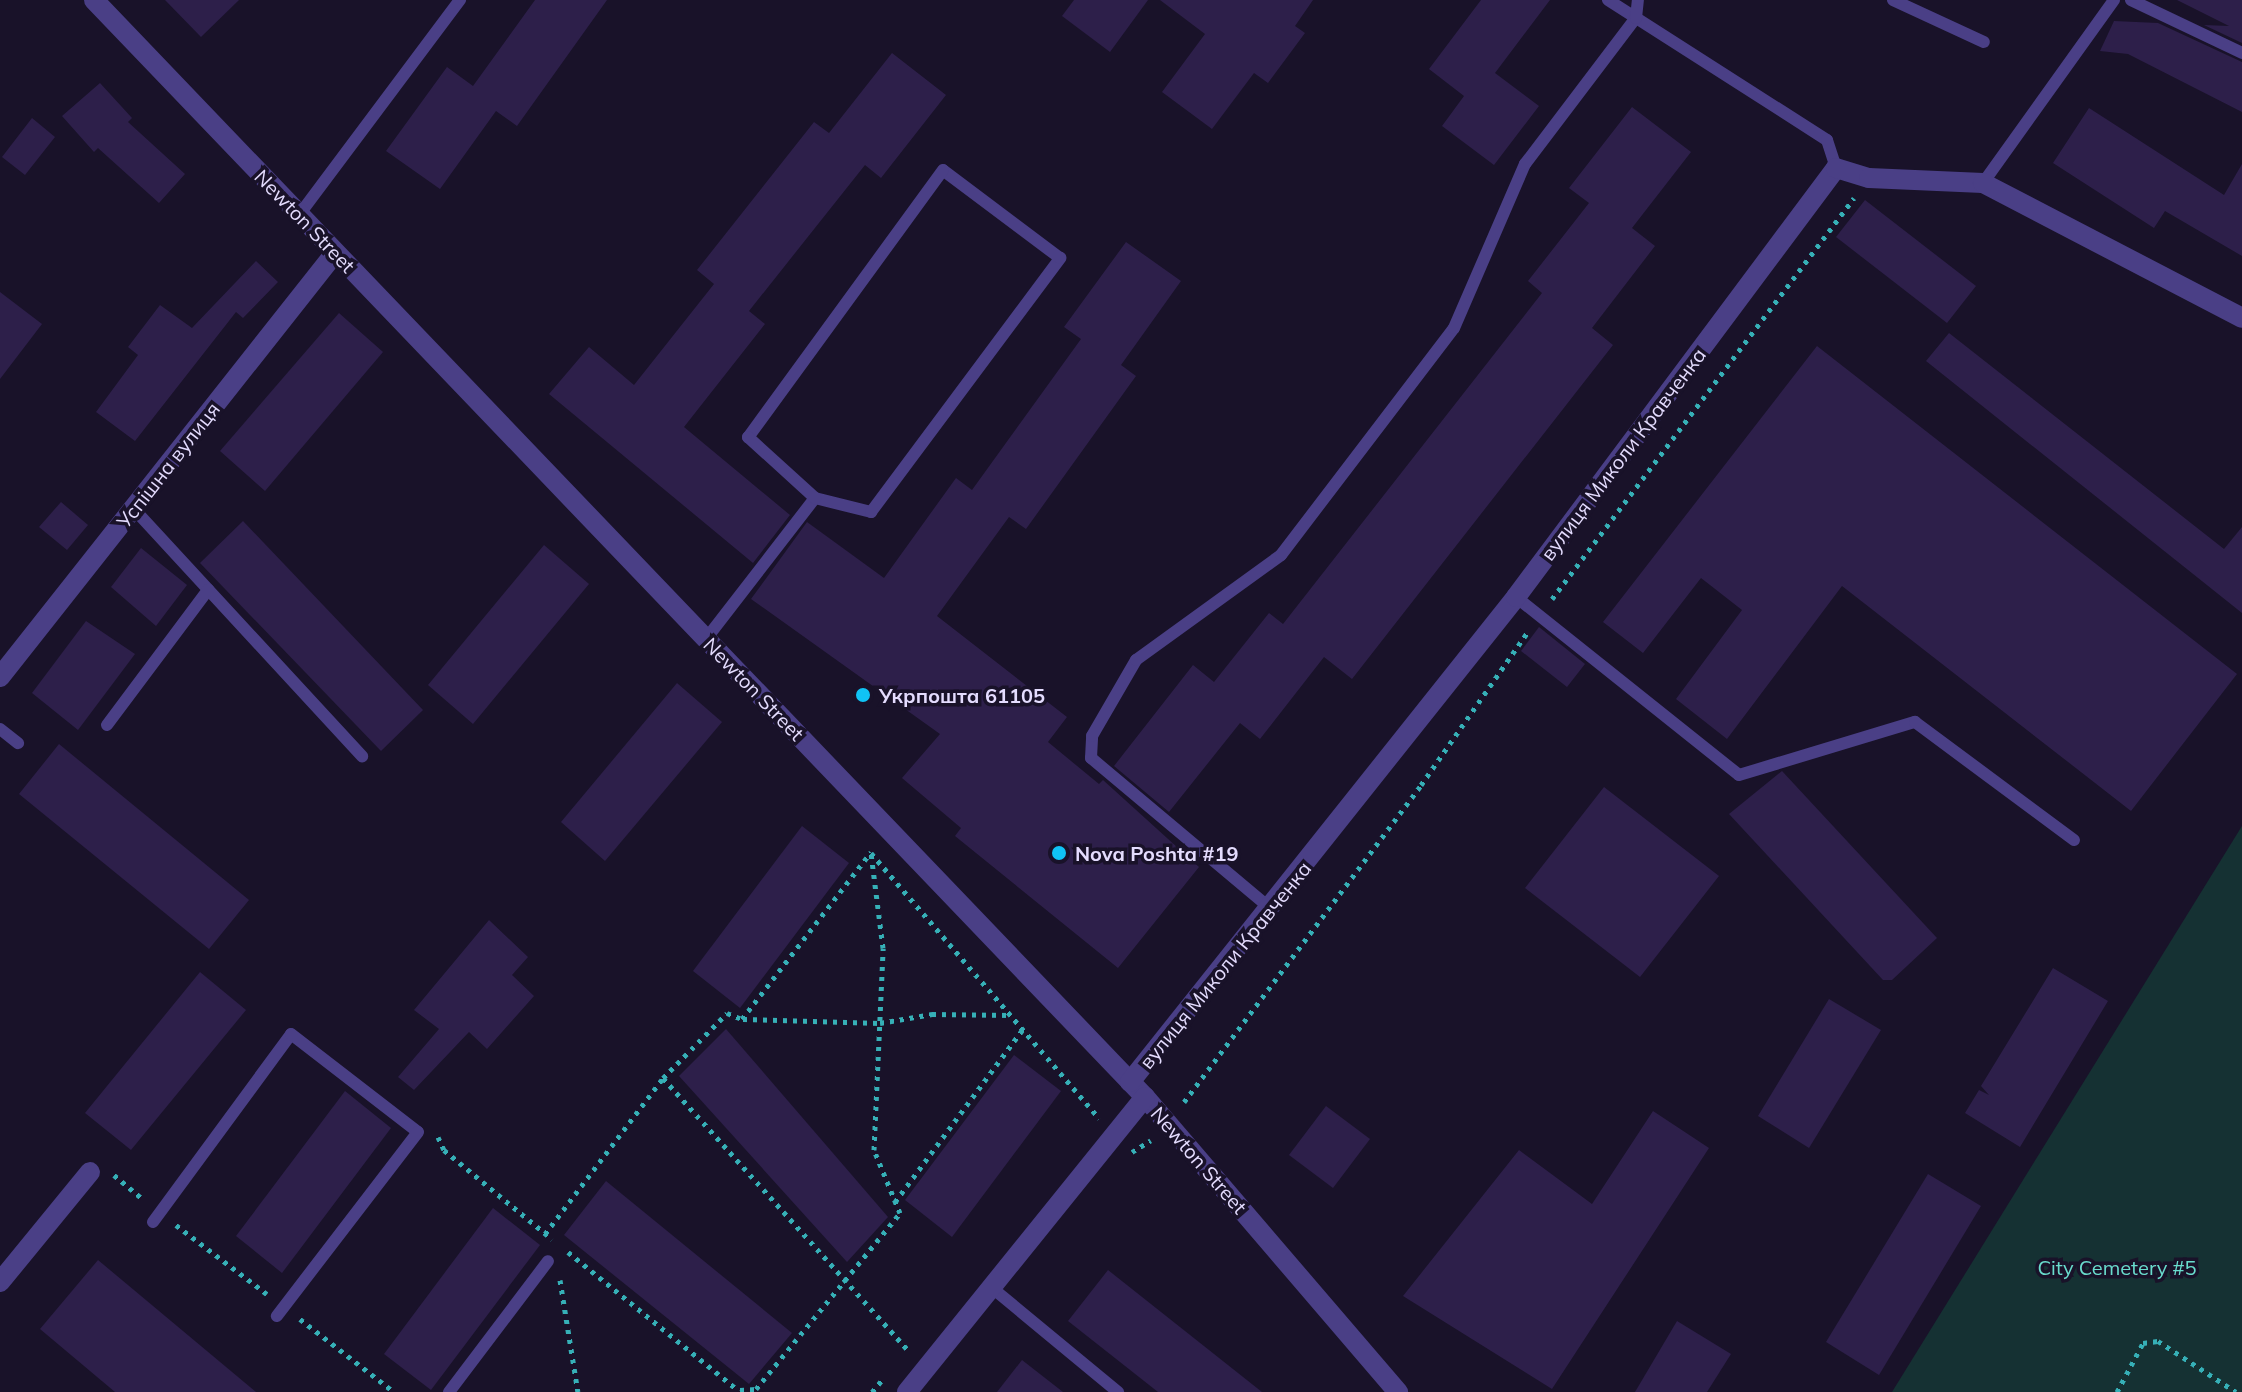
<!DOCTYPE html>
<meta charset="utf-8">
<style>
body{margin:0}
#map{position:relative;width:2242px;height:1392px;overflow:hidden;background:#191229;font-family:Mulish,sans-serif}
div>[style]{position:absolute}
.green>*{inset:0;background:#153133}
.building>*{inset:0;background:#2d1f4a}
.path>*{height:5px;margin-top:-2.5px;transform-origin:0;background:repeating-linear-gradient(90deg,#36b0b7 0 4px,transparent 0 10px)}
.service>*{height:12px;margin:-6px;padding:0 6px;transform-origin:6px;border-radius:6px;background:#4a3f86}
.minor>*{height:20px;margin:-10px;padding:0 10px;transform-origin:10px;border-radius:10px;background:#4a3f86}
.dots>*{width:22px;height:22px;translate:-50% -50%;box-sizing:border-box;border:4px solid #191229;border-radius:50%}
span{translate:-50% -50%;white-space:nowrap;text-align:center;line-height:1.15;-webkit-text-stroke:7px #191229;paint-order:stroke}
.street-label{font-size:20px;color:#e4dcfe}
.poi-label{font-size:20px;color:#e4dcfe;font-weight:700}
.left{translate:0 -50%;text-align:left}
.park-label{font-size:20px;color:#69dccd}
</style>
<div id="map">
<div class="green">
<div style="clip-path:polygon(2242px 826px,2242px 1392px,1892px 1392px)"></div>
</div>
<div class="building">
<div style="clip-path:polygon(165px 0,239px 0,201px 37px)"></div>
<div style="clip-path:polygon(535px 0,607px 0,517px 126px,496px 111px,440px 189px,386px 151px,447px 67px,473px 86px)"></div>
<div style="clip-path:polygon(1074px 0,1148px 0,1110px 52px,1062px 16px)"></div>
<div style="clip-path:polygon(1160px 0,1313px 0,1295px 26px,1305px 33px,1268px 83px,1254px 73px,1212px 129px,1162px 92px,1205px 34px)"></div>
<div style="clip-path:polygon(1481px 0,1550px 0,1495px 73px,1539px 106px,1494px 165px,1442px 126px,1464px 96px,1429px 69px)"></div>
<div style="clip-path:polygon(2177px 0,2242px 0,2242px 43px,2204px 25px,2229px 26px)"></div>
<div style="clip-path:polygon(2114px 21px,2158px 23px,2242px 62px,2242px 112px,2128px 54px,2100px 51px)"></div>
<div style="clip-path:polygon(892px 53px,946px 95px,881px 178px,865px 165px,749px 311px,765px 324px,684px 427px,790px 515px,753px 563px,549px 394px,589px 347px,634px 385px,714px 284px,697px 270px,814px 122px,829px 133px)"></div>
<div style="clip-path:polygon(100px 83px,132px 118px,128px 122px,185px 174px,159px 203px,98px 148px,94px 152px,62px 116px)"></div>
<div style="clip-path:polygon(1632px 107px,1691px 152px,1632px 228px,1655px 246px,1592px 328px,1613px 345px,1352px 679px,1324px 657px,1260px 739px,1240px 723px,1169px 812px,1114px 766px,1193px 665px,1214px 682px,1269px 613px,1283px 624px,1542px 293px,1528px 281px,1589px 203px,1569px 188px)"></div>
<div style="clip-path:polygon(2089px 108px,2224px 195px,2242px 164px,2242px 256px,2165px 211px,2154px 228px,2053px 163px)"></div>
<div style="clip-path:polygon(32px 118px,55px 137px,25px 175px,2px 157px)"></div>
<div style="clip-path:polygon(1865px 200px,1976px 286px,1947px 323px,1836px 237px)"></div>
<div style="clip-path:polygon(1126px 242px,1181px 281px,1121px 365px,1136px 376px,1026px 529px,1009px 517px,937px 616px,1067px 717px,1048px 742px,1099px 784px,1103px 780px,1199px 867px,1118px 968px,955px 836px,961px 828px,902px 778px,940px 734px,751px 599px,807px 522px,884px 578px,956px 478px,972px 490px,1081px 339px,1064px 327px)"></div>
<div style="clip-path:polygon(256px 261px,278px 282px,243px 318px,236px 312px,135px 441px,96px 412px,138px 355px,128px 347px,160px 305px,192px 328px)"></div>
<div style="clip-path:polygon(0 292px,42px 324px,0 379px)"></div>
<div style="clip-path:polygon(339px 313px,383px 352px,265px 491px,220px 451px)"></div>
<div style="clip-path:polygon(1949px 333px,2224px 549px,2242px 527px,2242px 613px,1926px 361px)"></div>
<div style="clip-path:polygon(1817px 346px,2237px 674px,2131px 811px,1842px 586px,1727px 739px,1676px 699px,1742px 610px,1701px 578px,1643px 653px,1603px 622px)"></div>
<div style="clip-path:polygon(61px 502px,88px 525px,67px 550px,39px 527px)"></div>
<div style="clip-path:polygon(243px 521px,423px 710px,381px 751px,200px 563px)"></div>
<div style="clip-path:polygon(544px 545px,589px 584px,473px 724px,428px 685px)"></div>
<div style="clip-path:polygon(141px 548px,187px 585px,156px 626px,111px 587px)"></div>
<div style="clip-path:polygon(86px 621px,135px 654px,78px 730px,32px 693px)"></div>
<div style="clip-path:polygon(1539px 627px,1585px 664px,1567px 687px,1521px 651px)"></div>
<div style="clip-path:polygon(677px 683px,722px 722px,605px 861px,561px 822px)"></div>
<div style="clip-path:polygon(59px 744px,249px 900px,209px 949px,19px 794px)"></div>
<div style="clip-path:polygon(1782px 771px,1937px 938px,1892px 980px,1883px 980px,1729px 814px)"></div>
<div style="clip-path:polygon(1604px 787px,1719px 876px,1640px 977px,1525px 888px)"></div>
<div style="clip-path:polygon(802px 826px,849px 863px,740px 1008px,693px 971px)"></div>
<div style="clip-path:polygon(489px 920px,528px 957px,512px 975px,534px 996px,487px 1049px,469px 1032px,414px 1090px,398px 1077px,439px 1029px,414px 1010px)"></div>
<div style="clip-path:polygon(2053px 968px,2108px 1001px,2020px 1147px,1965px 1113px,1979px 1090px,1989px 1095px,1981px 1086px)"></div>
<div style="clip-path:polygon(200px 972px,246px 1010px,131px 1150px,85px 1113px)"></div>
<div style="clip-path:polygon(1829px 999px,1881px 1030px,1809px 1148px,1758px 1116px)"></div>
<div style="clip-path:polygon(726px 1029px,888px 1217px,847px 1262px,679px 1076px)"></div>
<div style="clip-path:polygon(1014px 1055px,1061px 1091px,952px 1237px,905px 1200px)"></div>
<div style="clip-path:polygon(345px 1091px,391px 1128px,282px 1273px,236px 1236px)"></div>
<div style="clip-path:polygon(1326px 1106px,1370px 1139px,1333px 1188px,1289px 1155px)"></div>
<div style="clip-path:polygon(1653px 1111px,1709px 1148px,1552px 1389px,1403px 1296px,1519px 1150px,1592px 1204px)"></div>
<div style="clip-path:polygon(1928px 1174px,1981px 1206px,1879px 1375px,1826px 1342px)"></div>
<div style="clip-path:polygon(606px 1181px,792px 1333px,749px 1384px,564px 1235px)"></div>
<div style="clip-path:polygon(493px 1208px,540px 1245px,431px 1390px,384px 1354px)"></div>
<div style="clip-path:polygon(98px 1260px,256px 1392px,115px 1392px,40px 1329px)"></div>
<div style="clip-path:polygon(1108px 1270px,1262px 1392px,1158px 1392px,1068px 1321px)"></div>
<div style="clip-path:polygon(1677px 1321px,1731px 1354px,1707px 1392px,1635px 1392px)"></div>
<div style="clip-path:polygon(1022px 1360px,1063px 1392px,997px 1392px)"></div>
</div>
<div class="path">
<div style="left:1552px;top:599px;width:502px;rotate:-53.02deg"></div>
<div style="left:871px;top:853px;width:350px;rotate:49.3deg"></div>
<div style="left:743px;top:1019px;width:137px;rotate:1.7deg"></div>
<div style="left:880px;top:1023px;width:53px;rotate:-9.8deg"></div>
<div style="left:932px;top:1014px;width:79px;rotate:0.7deg"></div>
<div style="left:663px;top:1078px;width:366px;rotate:48deg"></div>
<div style="left:1184px;top:1102px;width:396px;rotate:-53.2deg"></div>
<div style="left:1421px;top:785px;width:185px;rotate:-55.1deg"></div>
<div style="left:438px;top:1137px;width:14px;rotate:65deg"></div>
<div style="left:444px;top:1150px;width:140px;rotate:39.5deg"></div>
<div style="left:1132px;top:1152px;width:22px;rotate:-32deg"></div>
<div style="left:114px;top:1175px;width:38px;rotate:40deg"></div>
<div style="left:895px;top:1202px;width:215px;rotate:-53.5deg"></div>
<div style="left:176px;top:1225px;width:114px;rotate:37.2deg"></div>
<div style="left:545px;top:1234px;width:196px;rotate:-52.9deg"></div>
<div style="left:663px;top:1078px;width:91px;rotate:-45.4deg"></div>
<div style="left:727px;top:1013px;width:16px;rotate:22deg"></div>
<div style="left:742px;top:1019px;width:211px;rotate:-52.3deg"></div>
<div style="left:568px;top:1252px;width:220px;rotate:39.1deg"></div>
<div style="left:560px;top:1280px;width:113px;rotate:80.9deg"></div>
<div style="left:300px;top:1319px;width:119px;rotate:37.8deg"></div>
<div style="left:740px;top:1390px;width:16px;rotate:-4deg"></div>
<div style="left:756px;top:1389px;width:227px;rotate:-50.7deg"></div>
<div style="left:900px;top:1213px;width:68px;rotate:-112.4deg"></div>
<div style="left:874px;top:1150px;width:202px;rotate:-87.4deg"></div>
<div style="left:883px;top:948px;width:96px;rotate:-97.2deg"></div>
<div style="left:872px;top:1392px;width:17px;rotate:-50deg"></div>
<div style="left:2117px;top:1392px;width:55px;rotate:-62deg"></div>
<div style="left:2143px;top:1343px;width:15px;rotate:-8deg"></div>
<div style="left:2158px;top:1341px;width:93px;rotate:33.2deg"></div>
</div>
<div class="service">
<div style="left:1608px;top:0;width:260px;rotate:32.6deg"></div>
<div style="left:1827px;top:140px;width:29px;rotate:72deg"></div>
<div style="left:1893px;top:0;width:100px;rotate:24.8deg"></div>
<div style="left:2131px;top:0;width:123px;rotate:25.5deg"></div>
<div style="left:1983px;top:183px;width:225px;rotate:-54.4deg"></div>
<div style="left:299px;top:215px;width:269px;rotate:-53.2deg"></div>
<div style="left:133px;top:508px;width:338px;rotate:47.3deg"></div>
<div style="left:1516px;top:597px;width:285px;rotate:38.6deg"></div>
<div style="left:1739px;top:775px;width:184px;rotate:-16.8deg"></div>
<div style="left:1915px;top:722px;width:198px;rotate:36.6deg"></div>
<div style="left:706px;top:639px;width:178px;rotate:-52.3deg"></div>
<div style="left:815px;top:498px;width:58px;rotate:14deg"></div>
<div style="left:871px;top:512px;width:317px;rotate:-53.3deg"></div>
<div style="left:1060px;top:258px;width:146px;rotate:-143.1deg"></div>
<div style="left:943px;top:170px;width:331px;rotate:126.1deg"></div>
<div style="left:748px;top:437px;width:91px;rotate:42.3deg"></div>
<div style="left:107px;top:725px;width:169px;rotate:-53.2deg"></div>
<div style="left:0;top:729px;width:23px;rotate:38deg"></div>
<div style="left:1271px;top:909px;width:235px;rotate:-140deg"></div>
<div style="left:1091px;top:758px;width:22px;rotate:-87deg"></div>
<div style="left:1092px;top:736px;width:88px;rotate:-59.9deg"></div>
<div style="left:1136px;top:660px;width:179px;rotate:-35.9deg"></div>
<div style="left:1281px;top:555px;width:285px;rotate:-52.7deg"></div>
<div style="left:1454px;top:328px;width:179px;rotate:-66.6deg"></div>
<div style="left:1525px;top:164px;width:183px;rotate:-52.8deg"></div>
<div style="left:1636px;top:18px;width:18px;rotate:-84deg"></div>
<div style="left:153px;top:1222px;width:233px;rotate:-53.7deg"></div>
<div style="left:291px;top:1034px;width:160px;rotate:37.7deg"></div>
<div style="left:418px;top:1132px;width:232px;rotate:127.5deg"></div>
<div style="left:991px;top:1287px;width:165px;rotate:39.6deg"></div>
<div style="left:449px;top:1392px;width:164px;rotate:-52.9deg"></div>
</div>
<div class="minor">
<div style="left:94px;top:0;width:1519px;rotate:46.23deg"></div>
<div style="left:1145px;top:1097px;width:389px;rotate:49.4deg"></div>
<div style="left:0;top:677px;width:540px;rotate:-51.69deg"></div>
<div style="left:1130px;top:1082px;width:620px;rotate:-51.48deg"></div>
<div style="left:1516px;top:597px;width:535px;rotate:-53.28deg"></div>
<div style="left:1836px;top:168px;width:34px;rotate:17deg"></div>
<div style="left:1869px;top:178px;width:114px;rotate:2.5deg"></div>
<div style="left:1983px;top:183px;width:292px;rotate:27.5deg"></div>
<div style="left:0;top:1282px;width:142px;rotate:-50.7deg"></div>
<div style="left:907px;top:1392px;width:379px;rotate:-51.1deg"></div>
</div>
<div class="dots">
<div style="left:863px;top:695px;background:#10c3f5"></div>
<div style="left:1059px;top:853px;background:#10c3f5"></div>
</div>
<div class="street-label">
<span style="left:305px;top:221px;rotate:46deg">Newton Street</span>
<span style="left:1623px;top:454px;rotate:-53deg">вулиця Миколи Кравченка</span>
<span style="left:168px;top:465px;rotate:-52deg">Успішна вулиця</span>
<span style="left:754px;top:689px;rotate:46deg">Newton Street</span>
<span style="left:1225px;top:965px;rotate:-51deg">вулиця Миколи Кравченка</span>
<span style="left:1199px;top:1160px;rotate:49deg">Newton Street</span>
</div>
<div class="poi-label">
<span class="left" style="left:879px;top:695px">Укрпошта 61105</span>
<span class="left" style="left:1075px;top:853px">Nova Poshta #19</span>
</div>
<div class="park-label">
<span style="left:2117px;top:1267px">City Cemetery #5</span>
</div>
</div>
